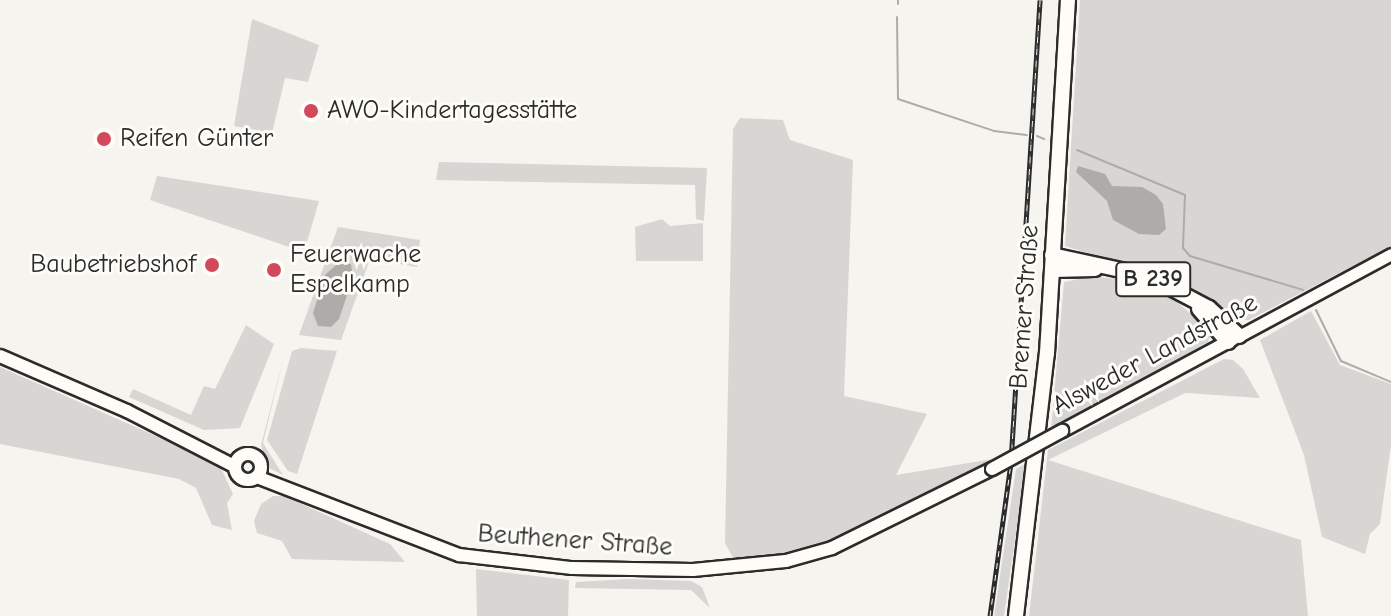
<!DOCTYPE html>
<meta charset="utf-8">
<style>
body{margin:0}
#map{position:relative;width:1391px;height:616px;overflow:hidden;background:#f5f4ef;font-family:"Comic Neue",sans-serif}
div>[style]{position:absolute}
.green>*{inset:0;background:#d7d6d2}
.water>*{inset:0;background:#adaca9}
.stream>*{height:2px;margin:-1px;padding:0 1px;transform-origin:1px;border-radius:1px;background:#adaca9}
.roads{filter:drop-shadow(2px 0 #2b2b2b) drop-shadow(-2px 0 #2b2b2b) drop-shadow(0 2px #2b2b2b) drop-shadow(0 -2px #2b2b2b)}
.tertiary>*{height:11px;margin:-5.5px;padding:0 5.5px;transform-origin:5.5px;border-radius:5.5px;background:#fdfcf7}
.secondary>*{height:12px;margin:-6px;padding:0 6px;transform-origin:6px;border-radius:6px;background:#fdfcf7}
.secondary>.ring{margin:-6px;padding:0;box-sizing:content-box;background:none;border:12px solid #fdfcf7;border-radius:50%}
.primary>*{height:14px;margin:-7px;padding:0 7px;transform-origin:7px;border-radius:7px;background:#fdfcf7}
.rail>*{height:5px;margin-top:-2.5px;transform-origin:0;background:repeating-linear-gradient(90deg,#fdfcf7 0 6px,#2b2b2b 0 12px);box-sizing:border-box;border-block:2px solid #2b2b2b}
.bridges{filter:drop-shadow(2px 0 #2b2b2b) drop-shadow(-2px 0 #2b2b2b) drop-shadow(0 2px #2b2b2b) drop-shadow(0 -2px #2b2b2b)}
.secondary-bridge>*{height:12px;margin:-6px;padding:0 6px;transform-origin:6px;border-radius:6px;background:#fdfcf7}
.dots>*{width:22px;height:22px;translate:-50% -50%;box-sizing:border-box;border:4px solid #fdfcf7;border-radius:50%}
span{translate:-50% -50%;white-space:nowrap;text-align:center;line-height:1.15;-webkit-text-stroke:6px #fdfcf7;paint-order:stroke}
.shield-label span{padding:2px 6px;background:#fdfcf7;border:2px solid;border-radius:6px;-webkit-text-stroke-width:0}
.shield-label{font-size:24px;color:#2b2b2b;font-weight:700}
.poi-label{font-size:26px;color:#2b2b2b}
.left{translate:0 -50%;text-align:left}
.right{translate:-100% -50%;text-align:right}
.street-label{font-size:26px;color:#2b2b2b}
</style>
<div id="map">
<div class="green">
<div style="clip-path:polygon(1080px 0,1391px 0,1391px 246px,1249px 320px,1236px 320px,1118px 263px,1065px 246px)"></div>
<div style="clip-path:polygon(252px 19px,319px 45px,308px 82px,285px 78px,272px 133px,234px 126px)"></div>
<div style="clip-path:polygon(740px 118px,783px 120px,790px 140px,853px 160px,844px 396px,927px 414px,896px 475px,999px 458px,866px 532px,787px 556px,752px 560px,733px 558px,725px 543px,733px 129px)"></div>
<div style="clip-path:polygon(439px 162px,707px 168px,704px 221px,696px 219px,695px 185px,436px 180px)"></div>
<div style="clip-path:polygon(157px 176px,319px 201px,304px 252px,150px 200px)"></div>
<div style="clip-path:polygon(662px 219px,670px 226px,703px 223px,703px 261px,636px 261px,635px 227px)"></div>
<div style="clip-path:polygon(338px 227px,420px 240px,417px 267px,370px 259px,341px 340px,299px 335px)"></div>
<div style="clip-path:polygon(1092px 276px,1131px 281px,1170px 296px,1212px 332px,1208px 342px,1051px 430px,1064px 282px)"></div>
<div style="clip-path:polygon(1311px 311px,1340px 365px,1391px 384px,1391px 445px,1380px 524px,1370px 534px,1365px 554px,1322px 537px,1304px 455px,1260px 340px)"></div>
<div style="clip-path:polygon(246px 325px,274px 344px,240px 428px,204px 430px,129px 397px,133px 389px,191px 415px,204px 386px,215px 389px)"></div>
<div style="clip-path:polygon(301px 348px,337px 351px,297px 474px,288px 471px,267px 440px,292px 351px)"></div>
<div style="clip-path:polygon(284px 356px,263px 443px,283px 475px,267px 467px,261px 445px)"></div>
<div style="clip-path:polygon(1224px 359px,1233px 360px,1243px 369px,1260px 398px,1185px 393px,1048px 460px,1301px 540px,1308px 616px,1029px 616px,1048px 450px)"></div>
<div style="clip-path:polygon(0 367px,219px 464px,233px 494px,227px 503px,232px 530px,212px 525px,196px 488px,179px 479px,0 444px)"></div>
<div style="clip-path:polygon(1026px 464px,1004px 616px,994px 616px,1016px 469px)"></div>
<div style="clip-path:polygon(273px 496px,284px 496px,390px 544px,405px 562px,292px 559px,282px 541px,257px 533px,254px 521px,261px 504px)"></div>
<div style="clip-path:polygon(476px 569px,569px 580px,568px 616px,477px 616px)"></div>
<div style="clip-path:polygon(629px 579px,691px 581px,702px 587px,710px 608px,691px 590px,575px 588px,576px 582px)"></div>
</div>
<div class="water">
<div style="clip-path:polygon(1078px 166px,1105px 174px,1112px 186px,1142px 187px,1156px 195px,1163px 204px,1166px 229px,1159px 235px,1139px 234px,1113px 220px,1107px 201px,1076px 172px)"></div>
<div style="clip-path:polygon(338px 263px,351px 264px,353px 278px,339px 319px,331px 327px,318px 326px,313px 313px,325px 275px)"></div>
</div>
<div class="stream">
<div style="left:898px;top:4px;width:4px;rotate:-90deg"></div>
<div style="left:897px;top:17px;width:82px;rotate:89.3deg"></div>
<div style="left:898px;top:99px;width:101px;rotate:18.4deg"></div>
<div style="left:994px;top:131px;width:33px;rotate:7deg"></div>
<div style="left:1037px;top:136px;width:8px;rotate:23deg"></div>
<div style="left:1077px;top:150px;width:117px;rotate:22.6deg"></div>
<div style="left:1185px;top:195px;width:53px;rotate:92.2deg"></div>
<div style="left:1183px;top:248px;width:11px;rotate:49deg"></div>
<div style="left:1190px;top:256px;width:118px;rotate:16.7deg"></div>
<div style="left:1316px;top:310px;width:57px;rotate:63.9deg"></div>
<div style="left:1341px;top:361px;width:54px;rotate:22.8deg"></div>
</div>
<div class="roads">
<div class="tertiary">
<div style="left:1239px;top:336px;width:173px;rotate:-28.3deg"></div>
</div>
<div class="secondary">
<div style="left:0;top:356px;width:138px;rotate:23.4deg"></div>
<div style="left:127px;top:411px;width:120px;rotate:27.2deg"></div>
<div style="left:1062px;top:431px;width:194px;rotate:-28.3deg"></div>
<div class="ring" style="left:235px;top:454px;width:14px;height:14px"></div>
<div style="left:257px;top:477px;width:217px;rotate:21.1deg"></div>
<div style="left:459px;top:555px;width:114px;rotate:6.6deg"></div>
<div style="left:572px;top:568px;width:121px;rotate:0.9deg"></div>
<div style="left:693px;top:570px;width:93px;rotate:-5.5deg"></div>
<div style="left:786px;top:561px;width:48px;rotate:-15.8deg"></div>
<div style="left:832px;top:548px;width:178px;rotate:-26.3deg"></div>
</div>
<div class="primary">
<div style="left:1052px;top:255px;width:98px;rotate:12.3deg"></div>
<div style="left:1148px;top:276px;width:69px;rotate:27.7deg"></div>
<div style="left:1209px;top:308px;width:41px;rotate:43deg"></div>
<div style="left:1052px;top:270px;width:43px;rotate:-1.3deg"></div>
<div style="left:1199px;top:309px;width:44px;rotate:48.7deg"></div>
<div style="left:1016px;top:616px;width:265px;rotate:-83.3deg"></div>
<div style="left:1047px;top:353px;width:354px;rotate:-86.6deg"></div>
</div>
</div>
<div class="rail">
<div style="left:990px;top:616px;width:155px;rotate:-82.2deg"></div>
<div style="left:1011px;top:462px;width:463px;rotate:-86.4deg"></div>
</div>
<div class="bridges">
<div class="secondary-bridge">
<div style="left:992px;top:469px;width:80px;rotate:-28.5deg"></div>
</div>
</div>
<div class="dots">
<div style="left:311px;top:111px;background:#d1495b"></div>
<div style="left:104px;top:139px;background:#d1495b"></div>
<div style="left:212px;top:265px;background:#d1495b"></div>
<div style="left:274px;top:270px;background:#d1495b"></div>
</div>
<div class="shield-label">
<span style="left:1153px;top:279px">B 239</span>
</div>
<div class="poi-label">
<span class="left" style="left:327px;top:111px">AWO-Kindertagesstätte</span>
<span class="left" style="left:120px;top:139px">Reifen Günter</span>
<span class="left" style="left:290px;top:270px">Feuerwache<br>Espelkamp</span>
<span class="right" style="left:196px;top:265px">Baubetriebshof</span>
</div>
<div class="street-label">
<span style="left:1025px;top:307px;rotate:-86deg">Bremer Straße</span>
<span style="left:1155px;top:355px;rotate:-28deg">Alsweder Landstraße</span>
<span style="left:575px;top:541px;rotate:4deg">Beuthener Straße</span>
</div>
</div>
